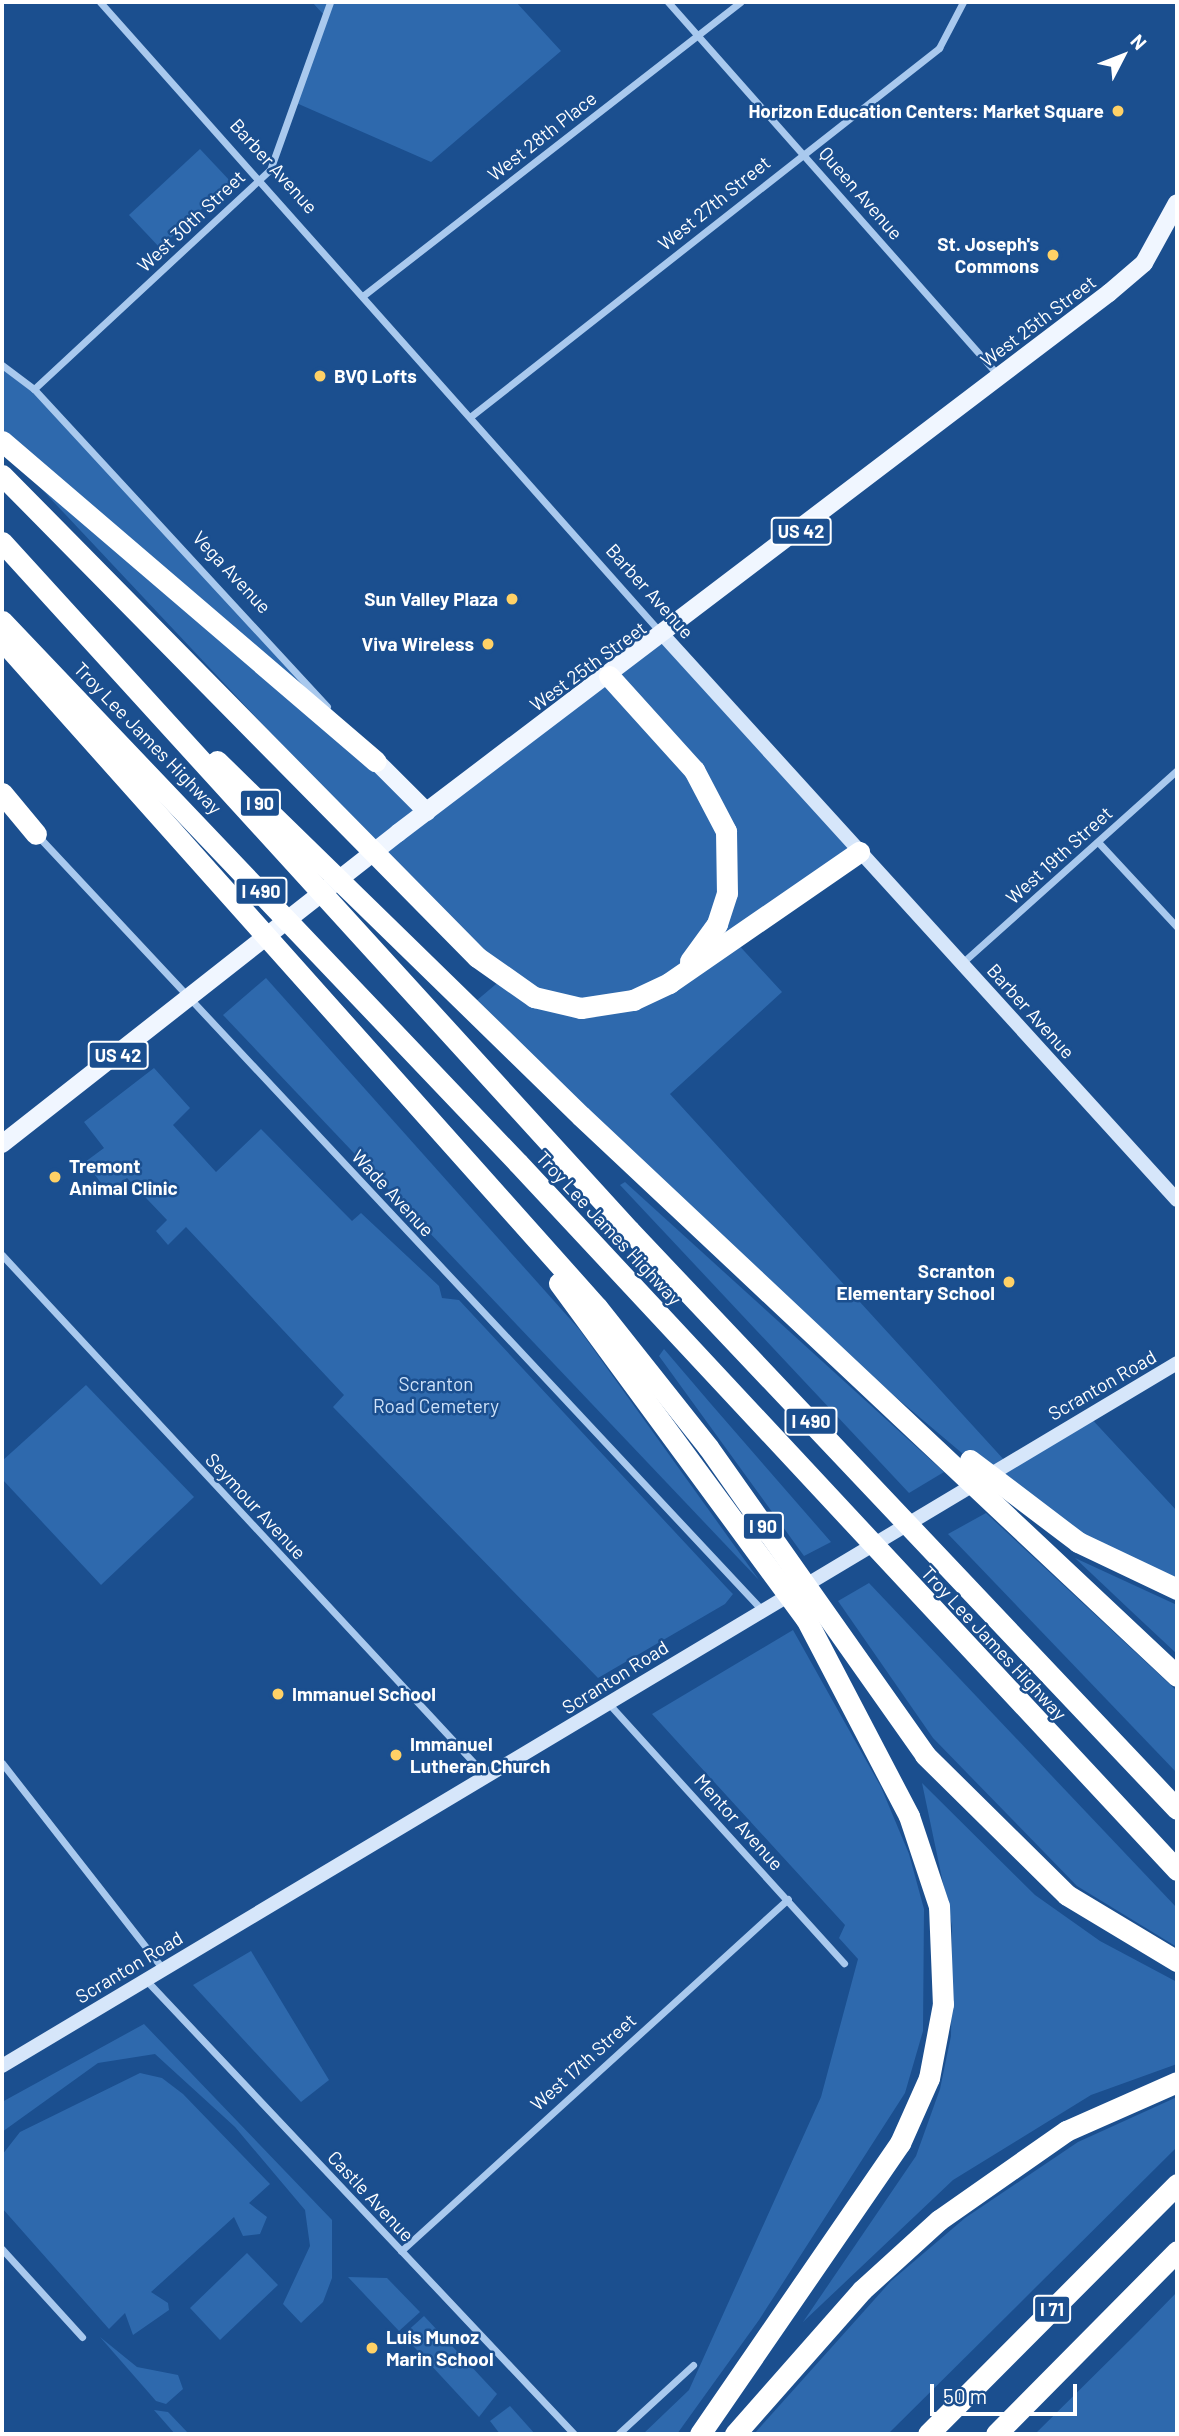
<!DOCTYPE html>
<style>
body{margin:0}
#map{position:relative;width:1179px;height:2436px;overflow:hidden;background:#1b4f8f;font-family:Barlow,sans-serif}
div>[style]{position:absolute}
.green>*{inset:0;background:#2e69ad}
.street>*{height:7px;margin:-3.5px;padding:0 3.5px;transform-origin:3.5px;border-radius:3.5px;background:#a9c9ee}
.secondary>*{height:14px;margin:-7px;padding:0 7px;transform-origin:7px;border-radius:7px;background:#d6e6fa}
.primary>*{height:18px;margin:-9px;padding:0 9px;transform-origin:9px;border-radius:9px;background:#f0f6ff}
.highway>*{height:21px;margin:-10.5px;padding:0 10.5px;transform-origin:10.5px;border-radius:10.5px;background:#fff}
.dots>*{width:19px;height:19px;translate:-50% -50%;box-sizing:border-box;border:4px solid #1b4f8f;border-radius:50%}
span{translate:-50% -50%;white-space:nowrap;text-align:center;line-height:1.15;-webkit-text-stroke:5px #1b4f8f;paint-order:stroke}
.shield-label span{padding:2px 5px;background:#1b4f8f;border:2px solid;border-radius:5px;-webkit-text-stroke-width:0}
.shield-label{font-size:18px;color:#fff;font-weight:700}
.poi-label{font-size:19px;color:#fff;font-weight:700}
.right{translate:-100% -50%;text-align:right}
.left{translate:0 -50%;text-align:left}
.street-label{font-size:19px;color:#fff}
.park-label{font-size:19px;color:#cfe3fa}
.frame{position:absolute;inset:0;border:4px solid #fff;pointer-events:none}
.north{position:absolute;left:1088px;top:21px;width:70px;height:70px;-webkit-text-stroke:5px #1b4f8f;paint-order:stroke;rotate:48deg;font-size:19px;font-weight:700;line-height:28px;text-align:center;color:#fff}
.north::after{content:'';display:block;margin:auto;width:24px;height:32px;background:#fff;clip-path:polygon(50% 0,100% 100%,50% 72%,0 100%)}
.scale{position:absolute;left:930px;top:2384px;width:147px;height:32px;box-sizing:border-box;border:4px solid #fff;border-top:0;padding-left:9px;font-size:21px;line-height:24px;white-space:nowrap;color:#fff;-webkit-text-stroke:5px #1b4f8f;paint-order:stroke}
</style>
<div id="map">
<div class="green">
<div style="clip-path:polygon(312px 2px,516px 2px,561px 51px,431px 162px,294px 102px,325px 16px)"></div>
<div style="clip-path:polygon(200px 149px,231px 182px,160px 248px,129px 215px)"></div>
<div style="clip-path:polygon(2px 365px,34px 389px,427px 812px,664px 636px,859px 852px,734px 940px,782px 992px,670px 1094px,1006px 1462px,1088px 1415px,1177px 1511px,1177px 1589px,1008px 1492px,808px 1323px,469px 1007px,502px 979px,2px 447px)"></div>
<div style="clip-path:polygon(266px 978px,579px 1329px,759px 1580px,223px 1015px)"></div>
<div style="clip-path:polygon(154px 1068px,190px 1108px,173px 1125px,216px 1172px,261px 1129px,352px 1221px,361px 1213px,439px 1286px,442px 1298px,459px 1300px,728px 1589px,733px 1594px,725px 1604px,598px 1678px,333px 1407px,344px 1395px,186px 1227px,168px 1245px,156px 1231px,167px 1220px,127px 1178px,108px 1192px,85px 1162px,104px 1148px,84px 1122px)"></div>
<div style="clip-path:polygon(625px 1182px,944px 1472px,909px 1493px,620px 1185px)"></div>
<div style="clip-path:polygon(664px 1349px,711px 1404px,831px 1542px,804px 1556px,659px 1356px)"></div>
<div style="clip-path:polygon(86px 1385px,194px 1497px,101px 1585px,2px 1479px,2px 1461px)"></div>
<div style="clip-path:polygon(986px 1513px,1177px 1691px,1177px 1773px,948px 1534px)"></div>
<div style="clip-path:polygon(1075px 1558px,1177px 1605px,1177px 1654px,1130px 1610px)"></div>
<div style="clip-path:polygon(869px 1583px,1177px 1908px,1177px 1947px,1077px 1886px,933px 1738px,838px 1601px)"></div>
<div style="clip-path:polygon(793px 1630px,881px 1787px,909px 1854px,924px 1909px,923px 2031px,905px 2093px,759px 2320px,677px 2434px,643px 2434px,689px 2390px,821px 2097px,858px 1959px,839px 1938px,845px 1925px,652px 1714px)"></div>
<div style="clip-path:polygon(922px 1783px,1035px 1895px,1100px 1941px,1177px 1982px,1177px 2064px,1091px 2095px,953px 2180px,803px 2322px,916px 2156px,940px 2089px,951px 2036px,952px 1926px)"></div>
<div style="clip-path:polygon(251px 1951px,329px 2080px,301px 2102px,193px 1985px)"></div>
<div style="clip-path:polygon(144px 2024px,332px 2220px,332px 2278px,323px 2302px,301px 2323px,283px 2304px,310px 2246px,305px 2210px,235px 2127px,155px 2054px,98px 2063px,2px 2132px,2px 2102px)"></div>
<div style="clip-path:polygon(140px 2073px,162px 2078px,183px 2094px,270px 2184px,249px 2203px,267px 2217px,260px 2234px,243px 2236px,234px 2217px,151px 2292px,168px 2303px,169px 2310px,133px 2335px,125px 2313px,109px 2329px,2px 2208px,2px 2155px,20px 2132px)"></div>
<div style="clip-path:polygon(1177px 2097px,1177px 2147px,888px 2434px,754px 2434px,891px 2281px,965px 2218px,1078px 2142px)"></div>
<div style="clip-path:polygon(247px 2253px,278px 2285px,220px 2340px,190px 2308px)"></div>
<div style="clip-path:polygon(348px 2277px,387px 2278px,420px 2312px,399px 2331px)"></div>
<div style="clip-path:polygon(1177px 2292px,1177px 2434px,1035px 2434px,1138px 2332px)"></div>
<div style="clip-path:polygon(424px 2316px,497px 2394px,479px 2417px,403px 2335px)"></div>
<div style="clip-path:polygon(100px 2337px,137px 2367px,178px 2375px,183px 2389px,166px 2404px,156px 2401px)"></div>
<div style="clip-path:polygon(510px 2406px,535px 2434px,500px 2434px,490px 2421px)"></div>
<div style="clip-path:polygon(154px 2410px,168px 2412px,189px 2434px,175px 2434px)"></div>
</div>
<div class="street">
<div style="left:100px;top:2px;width:844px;rotate:48.36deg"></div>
<div style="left:668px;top:2px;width:499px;rotate:48.5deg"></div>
<div style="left:364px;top:295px;width:477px;rotate:-37.9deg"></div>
<div style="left:2px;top:365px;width:40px;rotate:37deg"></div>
<div style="left:34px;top:389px;width:432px;rotate:47.3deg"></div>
<div style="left:34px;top:389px;width:322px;rotate:-42.9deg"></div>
<div style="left:270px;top:170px;width:178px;rotate:-70.3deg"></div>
<div style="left:470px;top:417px;width:597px;rotate:-38.19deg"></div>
<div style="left:939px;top:48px;width:52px;rotate:-62.4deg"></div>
<div style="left:37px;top:835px;width:1060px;rotate:46.91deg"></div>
<div style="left:1098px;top:842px;width:116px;rotate:47.1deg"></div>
<div style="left:962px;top:963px;width:289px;rotate:-41.9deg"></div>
<div style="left:2px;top:1255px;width:713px;rotate:47.1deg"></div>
<div style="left:609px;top:1704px;width:350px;rotate:47.8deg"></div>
<div style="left:2px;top:1763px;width:261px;rotate:52deg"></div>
<div style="left:145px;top:1979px;width:625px;rotate:46.68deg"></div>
<div style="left:2px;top:2249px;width:119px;rotate:47.7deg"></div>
<div style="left:401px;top:2251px;width:523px;rotate:-42.29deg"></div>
<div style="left:618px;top:2434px;width:102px;rotate:-42.6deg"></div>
</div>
<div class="secondary">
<div style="left:664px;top:636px;width:762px;rotate:47.71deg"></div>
<div style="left:2px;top:2066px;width:1369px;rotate:-30.89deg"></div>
</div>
<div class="primary">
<div style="left:376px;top:761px;width:72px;rotate:45deg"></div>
<div style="left:2px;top:1144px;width:504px;rotate:-38.14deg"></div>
<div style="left:398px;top:833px;width:893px;rotate:-37.22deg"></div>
<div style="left:1109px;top:293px;width:46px;rotate:-40.6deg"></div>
<div style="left:1144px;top:263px;width:68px;rotate:-61.2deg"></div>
</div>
<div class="highway">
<div style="left:2px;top:441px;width:492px;rotate:40.6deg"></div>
<div style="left:2px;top:475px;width:677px;rotate:45.42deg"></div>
<div style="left:477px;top:957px;width:70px;rotate:35.1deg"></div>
<div style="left:534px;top:997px;width:48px;rotate:13.2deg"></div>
<div style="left:581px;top:1008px;width:53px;rotate:-8.7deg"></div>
<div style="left:633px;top:1000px;width:40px;rotate:-25deg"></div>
<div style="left:669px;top:983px;width:231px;rotate:-34.6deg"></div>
<div style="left:2px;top:542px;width:931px;rotate:47.66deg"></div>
<div style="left:629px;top:1230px;width:797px;rotate:46.58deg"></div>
<div style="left:2px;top:621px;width:748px;rotate:46.41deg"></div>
<div style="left:518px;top:1163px;width:967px;rotate:47.01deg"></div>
<div style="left:2px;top:640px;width:894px;rotate:48.27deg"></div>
<div style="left:597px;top:1307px;width:179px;rotate:51.6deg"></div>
<div style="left:708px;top:1447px;width:377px;rotate:54.8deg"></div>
<div style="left:925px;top:1755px;width:199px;rotate:44.6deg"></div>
<div style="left:1067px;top:1895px;width:128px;rotate:31deg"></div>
<div style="left:609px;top:676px;width:127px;rotate:47.9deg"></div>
<div style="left:694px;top:770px;width:69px;rotate:62.3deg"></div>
<div style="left:726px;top:831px;width:62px;rotate:89.1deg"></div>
<div style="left:727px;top:893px;width:33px;rotate:108deg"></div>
<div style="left:717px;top:924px;width:46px;rotate:126.1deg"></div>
<div style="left:217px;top:761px;width:508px;rotate:44.28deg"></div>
<div style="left:581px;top:1116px;width:818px;rotate:43.22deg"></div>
<div style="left:2px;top:793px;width:53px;rotate:50.3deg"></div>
<div style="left:559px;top:1283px;width:417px;rotate:53.7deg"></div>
<div style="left:806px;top:1619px;width:222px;rotate:62.4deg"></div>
<div style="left:909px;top:1816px;width:95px;rotate:71.6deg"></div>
<div style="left:939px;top:1906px;width:98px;rotate:87.7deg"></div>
<div style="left:943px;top:2004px;width:75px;rotate:100.7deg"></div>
<div style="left:929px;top:2078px;width:71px;rotate:114deg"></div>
<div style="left:900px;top:2143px;width:353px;rotate:124.5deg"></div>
<div style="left:970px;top:1460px;width:136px;rotate:37.2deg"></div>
<div style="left:1078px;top:1542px;width:110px;rotate:25.4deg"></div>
<div style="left:735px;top:2434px;width:192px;rotate:-48.6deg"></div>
<div style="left:862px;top:2290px;width:104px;rotate:-42.3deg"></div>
<div style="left:939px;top:2220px;width:155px;rotate:-35deg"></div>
<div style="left:1066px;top:2131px;width:121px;rotate:-23.8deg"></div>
<div style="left:928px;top:2434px;width:353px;rotate:-45.1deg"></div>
<div style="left:996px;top:2434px;width:257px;rotate:-45.3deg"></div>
</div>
<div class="dots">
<div style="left:1118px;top:111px;background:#ffd166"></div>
<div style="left:1053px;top:255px;background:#ffd166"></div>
<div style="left:320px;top:376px;background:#ffd166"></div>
<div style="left:512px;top:599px;background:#ffd166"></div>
<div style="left:488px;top:644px;background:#ffd166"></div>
<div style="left:55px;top:1177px;background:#ffd166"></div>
<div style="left:1009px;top:1282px;background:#ffd166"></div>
<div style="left:278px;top:1694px;background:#ffd166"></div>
<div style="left:396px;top:1755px;background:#ffd166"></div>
<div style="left:372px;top:2348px;background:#ffd166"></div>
</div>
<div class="shield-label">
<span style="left:801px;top:531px">US 42</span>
<span style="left:260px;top:803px">I 90</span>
<span style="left:261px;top:891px">I 490</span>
<span style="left:118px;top:1055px">US 42</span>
<span style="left:811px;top:1421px">I 490</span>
<span style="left:763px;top:1526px">I 90</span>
<span style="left:1052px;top:2309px">I 71</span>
</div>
<div class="poi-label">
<span class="right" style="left:1104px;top:111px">Horizon Education Centers: Market Square</span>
<span class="right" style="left:1039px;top:255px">St. Joseph's<br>Commons</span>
<span class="left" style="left:334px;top:376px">BVQ Lofts</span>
<span class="right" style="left:498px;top:599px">Sun Valley Plaza</span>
<span class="right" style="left:474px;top:644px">Viva Wireless</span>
<span class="left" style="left:69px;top:1177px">Tremont<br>Animal Clinic</span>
<span class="right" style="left:995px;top:1282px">Scranton<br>Elementary School</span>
<span class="left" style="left:292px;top:1694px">Immanuel School</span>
<span class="left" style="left:410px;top:1755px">Immanuel<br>Lutheran Church</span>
<span class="left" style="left:386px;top:2348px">Luis Munoz<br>Marin School</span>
</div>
<div class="street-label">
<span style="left:542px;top:136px;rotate:-38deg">West 28th Place</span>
<span style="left:274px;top:166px;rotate:48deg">Barber Avenue</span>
<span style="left:861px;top:193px;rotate:49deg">Queen Avenue</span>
<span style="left:714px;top:203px;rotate:-39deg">West 27th Street</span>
<span style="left:191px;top:221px;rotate:-43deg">West 30th Street</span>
<span style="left:1038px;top:321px;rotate:-37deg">West 25th Street</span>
<span style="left:232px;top:572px;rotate:47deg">Vega Avenue</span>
<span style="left:650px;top:591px;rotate:48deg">Barber Avenue</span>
<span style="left:588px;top:666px;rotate:-36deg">West 25th Street</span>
<span style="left:148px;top:738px;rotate:46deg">Troy Lee James Highway</span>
<span style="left:1059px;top:855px;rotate:-42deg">West 19th Street</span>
<span style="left:1031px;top:1011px;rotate:48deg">Barber Avenue</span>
<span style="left:393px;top:1193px;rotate:47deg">Wade Avenue</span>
<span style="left:609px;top:1228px;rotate:47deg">Troy Lee James Highway</span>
<span style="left:1102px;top:1385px;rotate:-30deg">Scranton Road</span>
<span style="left:256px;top:1506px;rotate:47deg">Seymour Avenue</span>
<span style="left:994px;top:1643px;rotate:47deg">Troy Lee James Highway</span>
<span style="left:615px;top:1677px;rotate:-32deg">Scranton Road</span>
<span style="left:739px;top:1822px;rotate:48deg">Mentor Avenue</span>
<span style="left:129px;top:1967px;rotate:-31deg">Scranton Road</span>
<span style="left:583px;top:2062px;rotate:-42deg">West 17th Street</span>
<span style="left:371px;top:2196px;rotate:47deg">Castle Avenue</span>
</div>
<div class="park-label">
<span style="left:436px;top:1395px">Scranton<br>Road Cemetery</span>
</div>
<div class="frame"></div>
<div class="north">N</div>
<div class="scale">50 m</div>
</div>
